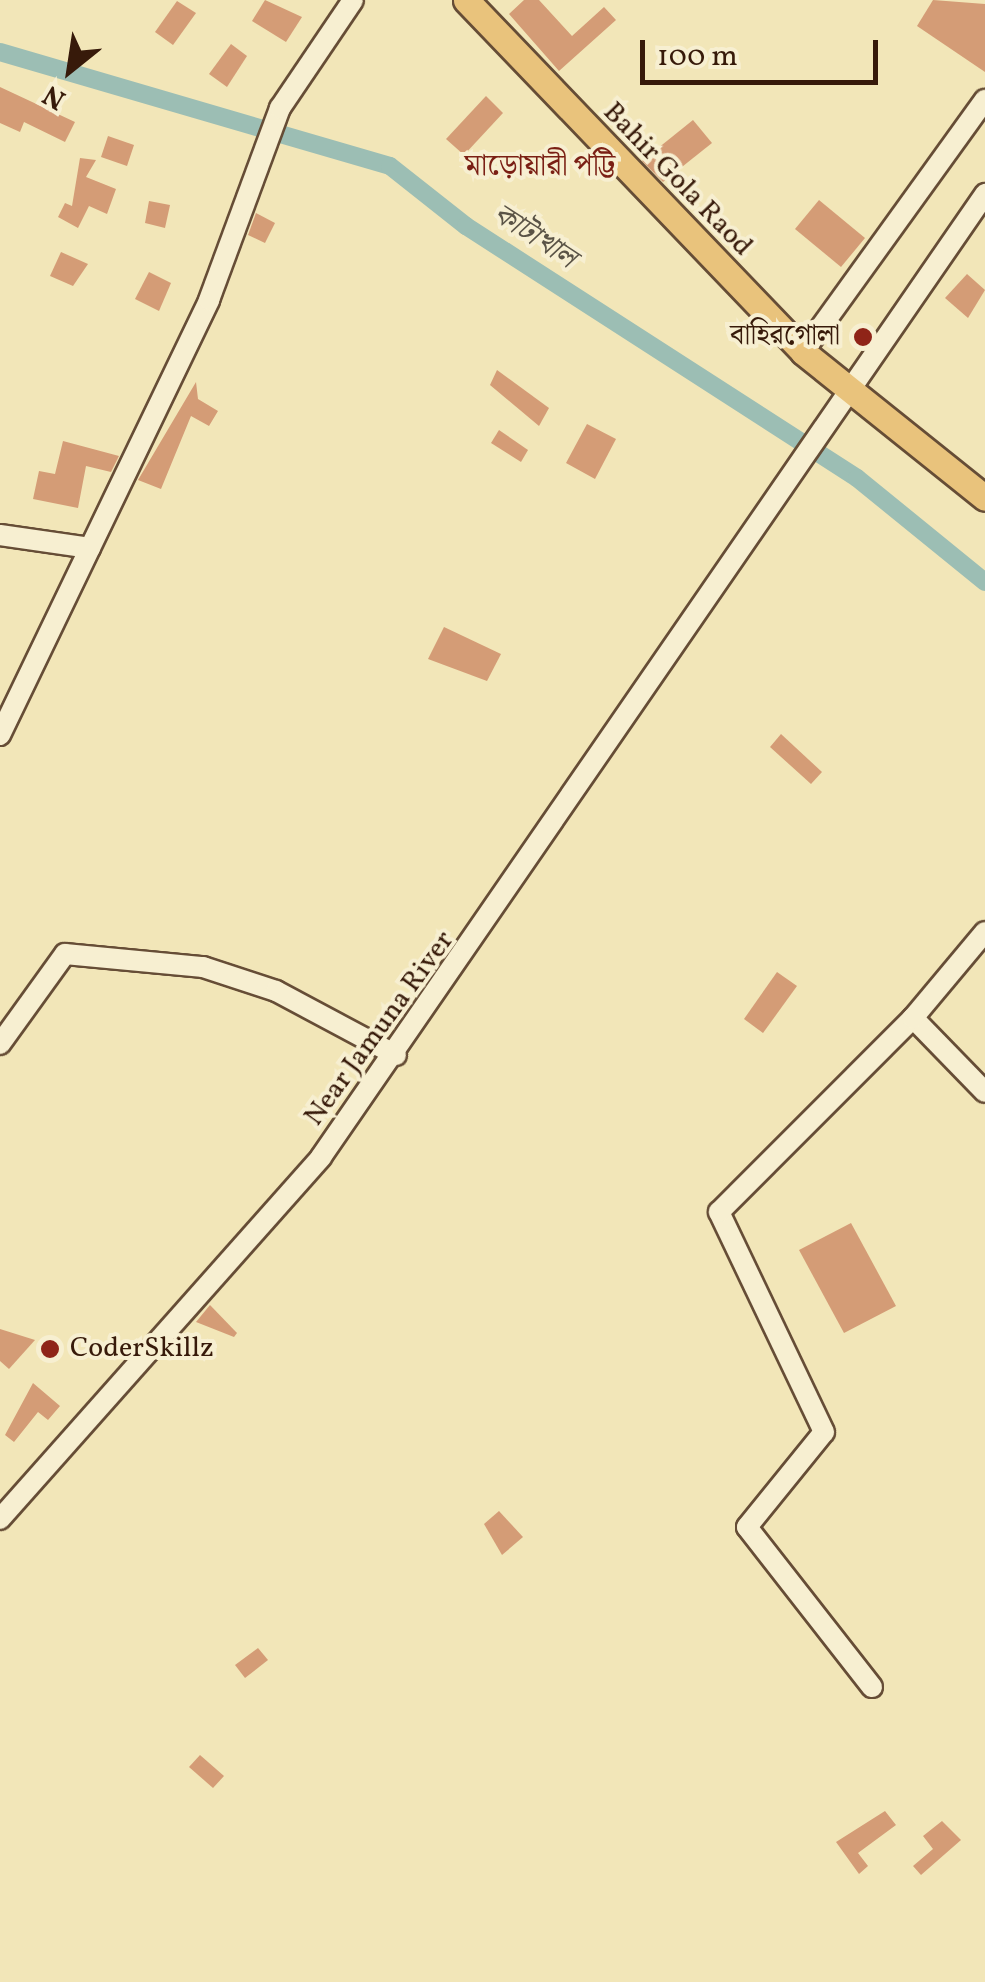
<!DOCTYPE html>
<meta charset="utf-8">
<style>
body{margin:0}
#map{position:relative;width:985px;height:1982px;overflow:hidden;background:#f2e6b8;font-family:Vollkorn,"Noto Serif Bengali",serif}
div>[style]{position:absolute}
.canal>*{height:18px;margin:-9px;padding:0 9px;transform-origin:9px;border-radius:9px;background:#9cbeb4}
.building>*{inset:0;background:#d49c76}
.roads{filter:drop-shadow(2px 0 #664d36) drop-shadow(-2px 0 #664d36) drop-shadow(0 2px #664d36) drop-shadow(0 -2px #664d36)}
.minor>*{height:20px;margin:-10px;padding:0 10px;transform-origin:10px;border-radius:10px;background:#f7efd1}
.major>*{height:25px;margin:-12.5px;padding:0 12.5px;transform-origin:12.5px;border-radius:12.5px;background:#e9c37c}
.dots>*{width:28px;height:28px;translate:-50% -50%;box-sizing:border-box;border:5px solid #f7efd1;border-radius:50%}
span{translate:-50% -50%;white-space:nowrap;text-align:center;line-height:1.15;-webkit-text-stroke:8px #f7efd1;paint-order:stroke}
.street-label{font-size:28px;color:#371a0a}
.poi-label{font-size:28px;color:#371a0a}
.right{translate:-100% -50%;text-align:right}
.left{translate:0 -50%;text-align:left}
.neighbourhood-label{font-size:30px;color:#7a1f14}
.water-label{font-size:30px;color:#5a5346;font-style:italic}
.north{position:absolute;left:20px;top:20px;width:100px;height:100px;-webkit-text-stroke:8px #f7efd1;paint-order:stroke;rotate:210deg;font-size:28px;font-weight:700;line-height:40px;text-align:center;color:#371a0a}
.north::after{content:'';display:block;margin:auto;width:35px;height:45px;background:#371a0a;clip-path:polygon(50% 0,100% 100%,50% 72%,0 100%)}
.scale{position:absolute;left:640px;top:40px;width:238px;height:45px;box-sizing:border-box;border:5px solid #371a0a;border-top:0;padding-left:12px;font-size:30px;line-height:35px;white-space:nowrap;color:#371a0a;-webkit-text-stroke:8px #f7efd1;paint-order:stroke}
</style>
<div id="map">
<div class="canal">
<div style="left:0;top:52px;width:406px;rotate:16.3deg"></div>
<div style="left:390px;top:166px;width:97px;rotate:38.3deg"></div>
<div style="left:466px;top:226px;width:465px;rotate:32.8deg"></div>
<div style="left:857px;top:478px;width:165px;rotate:39.1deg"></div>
</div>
<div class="building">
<div style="clip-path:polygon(265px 0,302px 17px,286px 42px,252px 21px)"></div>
<div style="clip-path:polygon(524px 0,539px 0,572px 36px,604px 7px,616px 20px,559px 71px,509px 14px)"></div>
<div style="clip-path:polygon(933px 0,985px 4px,985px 72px,917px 26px)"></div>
<div style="clip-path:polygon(177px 1px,196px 13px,173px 45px,155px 32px)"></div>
<div style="clip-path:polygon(231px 44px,247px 56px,227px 87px,209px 74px)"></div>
<div style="clip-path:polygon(0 87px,75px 122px,65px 142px,24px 122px,20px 132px,0 123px)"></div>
<div style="clip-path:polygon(486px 96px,503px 113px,464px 155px,446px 139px)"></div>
<div style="clip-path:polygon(693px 120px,712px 143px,663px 182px,642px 161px)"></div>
<div style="clip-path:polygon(108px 136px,134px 145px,127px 166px,101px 157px)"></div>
<div style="clip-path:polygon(80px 158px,96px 160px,86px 177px,116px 189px,107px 214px,89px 206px,78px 228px,58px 217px,65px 203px,72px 206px)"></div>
<div style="clip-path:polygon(819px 200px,865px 238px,841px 267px,795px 229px)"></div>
<div style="clip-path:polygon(149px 201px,170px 205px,165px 228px,145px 223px)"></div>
<div style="clip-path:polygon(256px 213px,275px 223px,265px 243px,248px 235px)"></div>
<div style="clip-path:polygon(61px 252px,88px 264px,73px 286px,50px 276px)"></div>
<div style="clip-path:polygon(149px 272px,171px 283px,159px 311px,135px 299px)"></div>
<div style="clip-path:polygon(967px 274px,985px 290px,968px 318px,945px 298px)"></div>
<div style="clip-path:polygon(497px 370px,549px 408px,539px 426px,490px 385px)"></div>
<div style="clip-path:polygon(196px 382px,198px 399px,218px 411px,209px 426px,191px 416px,161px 489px,138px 480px)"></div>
<div style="clip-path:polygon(587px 424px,616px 439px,595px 479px,566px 463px)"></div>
<div style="clip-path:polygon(499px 430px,528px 450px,521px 462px,491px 443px)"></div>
<div style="clip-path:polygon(63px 441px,119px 456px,111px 472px,86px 466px,78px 508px,33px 499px,39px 471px,55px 474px)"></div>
<div style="clip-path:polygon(444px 627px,501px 654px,487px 681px,428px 659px)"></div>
<div style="clip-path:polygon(781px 734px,822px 772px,811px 784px,770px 747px)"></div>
<div style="clip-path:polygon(777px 972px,797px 986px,763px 1033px,744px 1019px)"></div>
<div style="clip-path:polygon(851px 1223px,896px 1306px,844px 1333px,799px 1250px)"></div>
<div style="clip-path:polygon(210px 1305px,237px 1333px,234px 1337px,196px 1322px)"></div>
<div style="clip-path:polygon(0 1329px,35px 1340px,9px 1369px,0 1361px)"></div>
<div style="clip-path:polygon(33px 1383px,60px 1406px,48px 1420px,38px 1412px,14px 1442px,5px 1435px)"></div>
<div style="clip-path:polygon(499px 1511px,523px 1537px,502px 1555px,484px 1524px)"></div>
<div style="clip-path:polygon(258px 1648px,268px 1660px,245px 1678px,235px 1665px)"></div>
<div style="clip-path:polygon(200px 1755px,224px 1776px,213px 1788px,189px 1767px)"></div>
<div style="clip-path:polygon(885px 1811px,896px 1825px,858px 1853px,868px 1866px,859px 1874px,836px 1842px)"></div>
<div style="clip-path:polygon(942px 1821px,961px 1840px,921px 1875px,913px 1866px,933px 1849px,923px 1836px)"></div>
</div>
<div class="roads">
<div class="minor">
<div style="left:803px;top:352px;width:311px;rotate:-54.2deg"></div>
<div style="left:0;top:535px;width:91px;rotate:8.2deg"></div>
<div style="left:0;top:735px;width:483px;rotate:-64.3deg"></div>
<div style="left:209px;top:300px;width:205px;rotate:-69.7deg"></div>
<div style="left:280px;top:108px;width:130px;rotate:-55.9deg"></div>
<div style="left:913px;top:1018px;width:103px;rotate:45.8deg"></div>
<div style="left:0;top:1044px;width:111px;rotate:-54.2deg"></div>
<div style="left:65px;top:954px;width:139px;rotate:5.4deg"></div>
<div style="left:203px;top:967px;width:77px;rotate:18.2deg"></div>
<div style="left:276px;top:991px;width:136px;rotate:28.1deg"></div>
<div style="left:0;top:1519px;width:484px;rotate:-48.4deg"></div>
<div style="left:321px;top:1157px;width:1170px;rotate:-55.41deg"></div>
<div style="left:872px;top:1687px;width:203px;rotate:-128deg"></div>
<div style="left:747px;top:1527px;width:122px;rotate:-51deg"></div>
<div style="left:824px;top:1432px;width:244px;rotate:-115.5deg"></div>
<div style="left:719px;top:1212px;width:274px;rotate:-45deg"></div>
<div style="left:913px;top:1018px;width:112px;rotate:-50.1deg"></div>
</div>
<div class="major">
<div style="left:466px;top:0;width:487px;rotate:46.2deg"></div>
<div style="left:803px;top:352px;width:233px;rotate:38.7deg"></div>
</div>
</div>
<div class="dots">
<div style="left:863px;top:337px;background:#8f2418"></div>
<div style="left:50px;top:1349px;background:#8f2418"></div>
</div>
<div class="street-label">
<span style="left:677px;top:180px;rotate:46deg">Bahir Gola Raod</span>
<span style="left:380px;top:1029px;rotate:-54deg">Near Jamuna River</span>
</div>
<div class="poi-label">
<span class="right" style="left:840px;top:337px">বাহিরগোলা</span>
<span class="left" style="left:70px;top:1349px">CoderSkillz</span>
</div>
<div class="neighbourhood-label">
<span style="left:540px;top:167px">মাড়োয়ারী পট্টি</span>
</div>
<div class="water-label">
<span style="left:534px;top:237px;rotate:33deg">কাটাখাল</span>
</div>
<div class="north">N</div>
<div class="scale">100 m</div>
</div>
